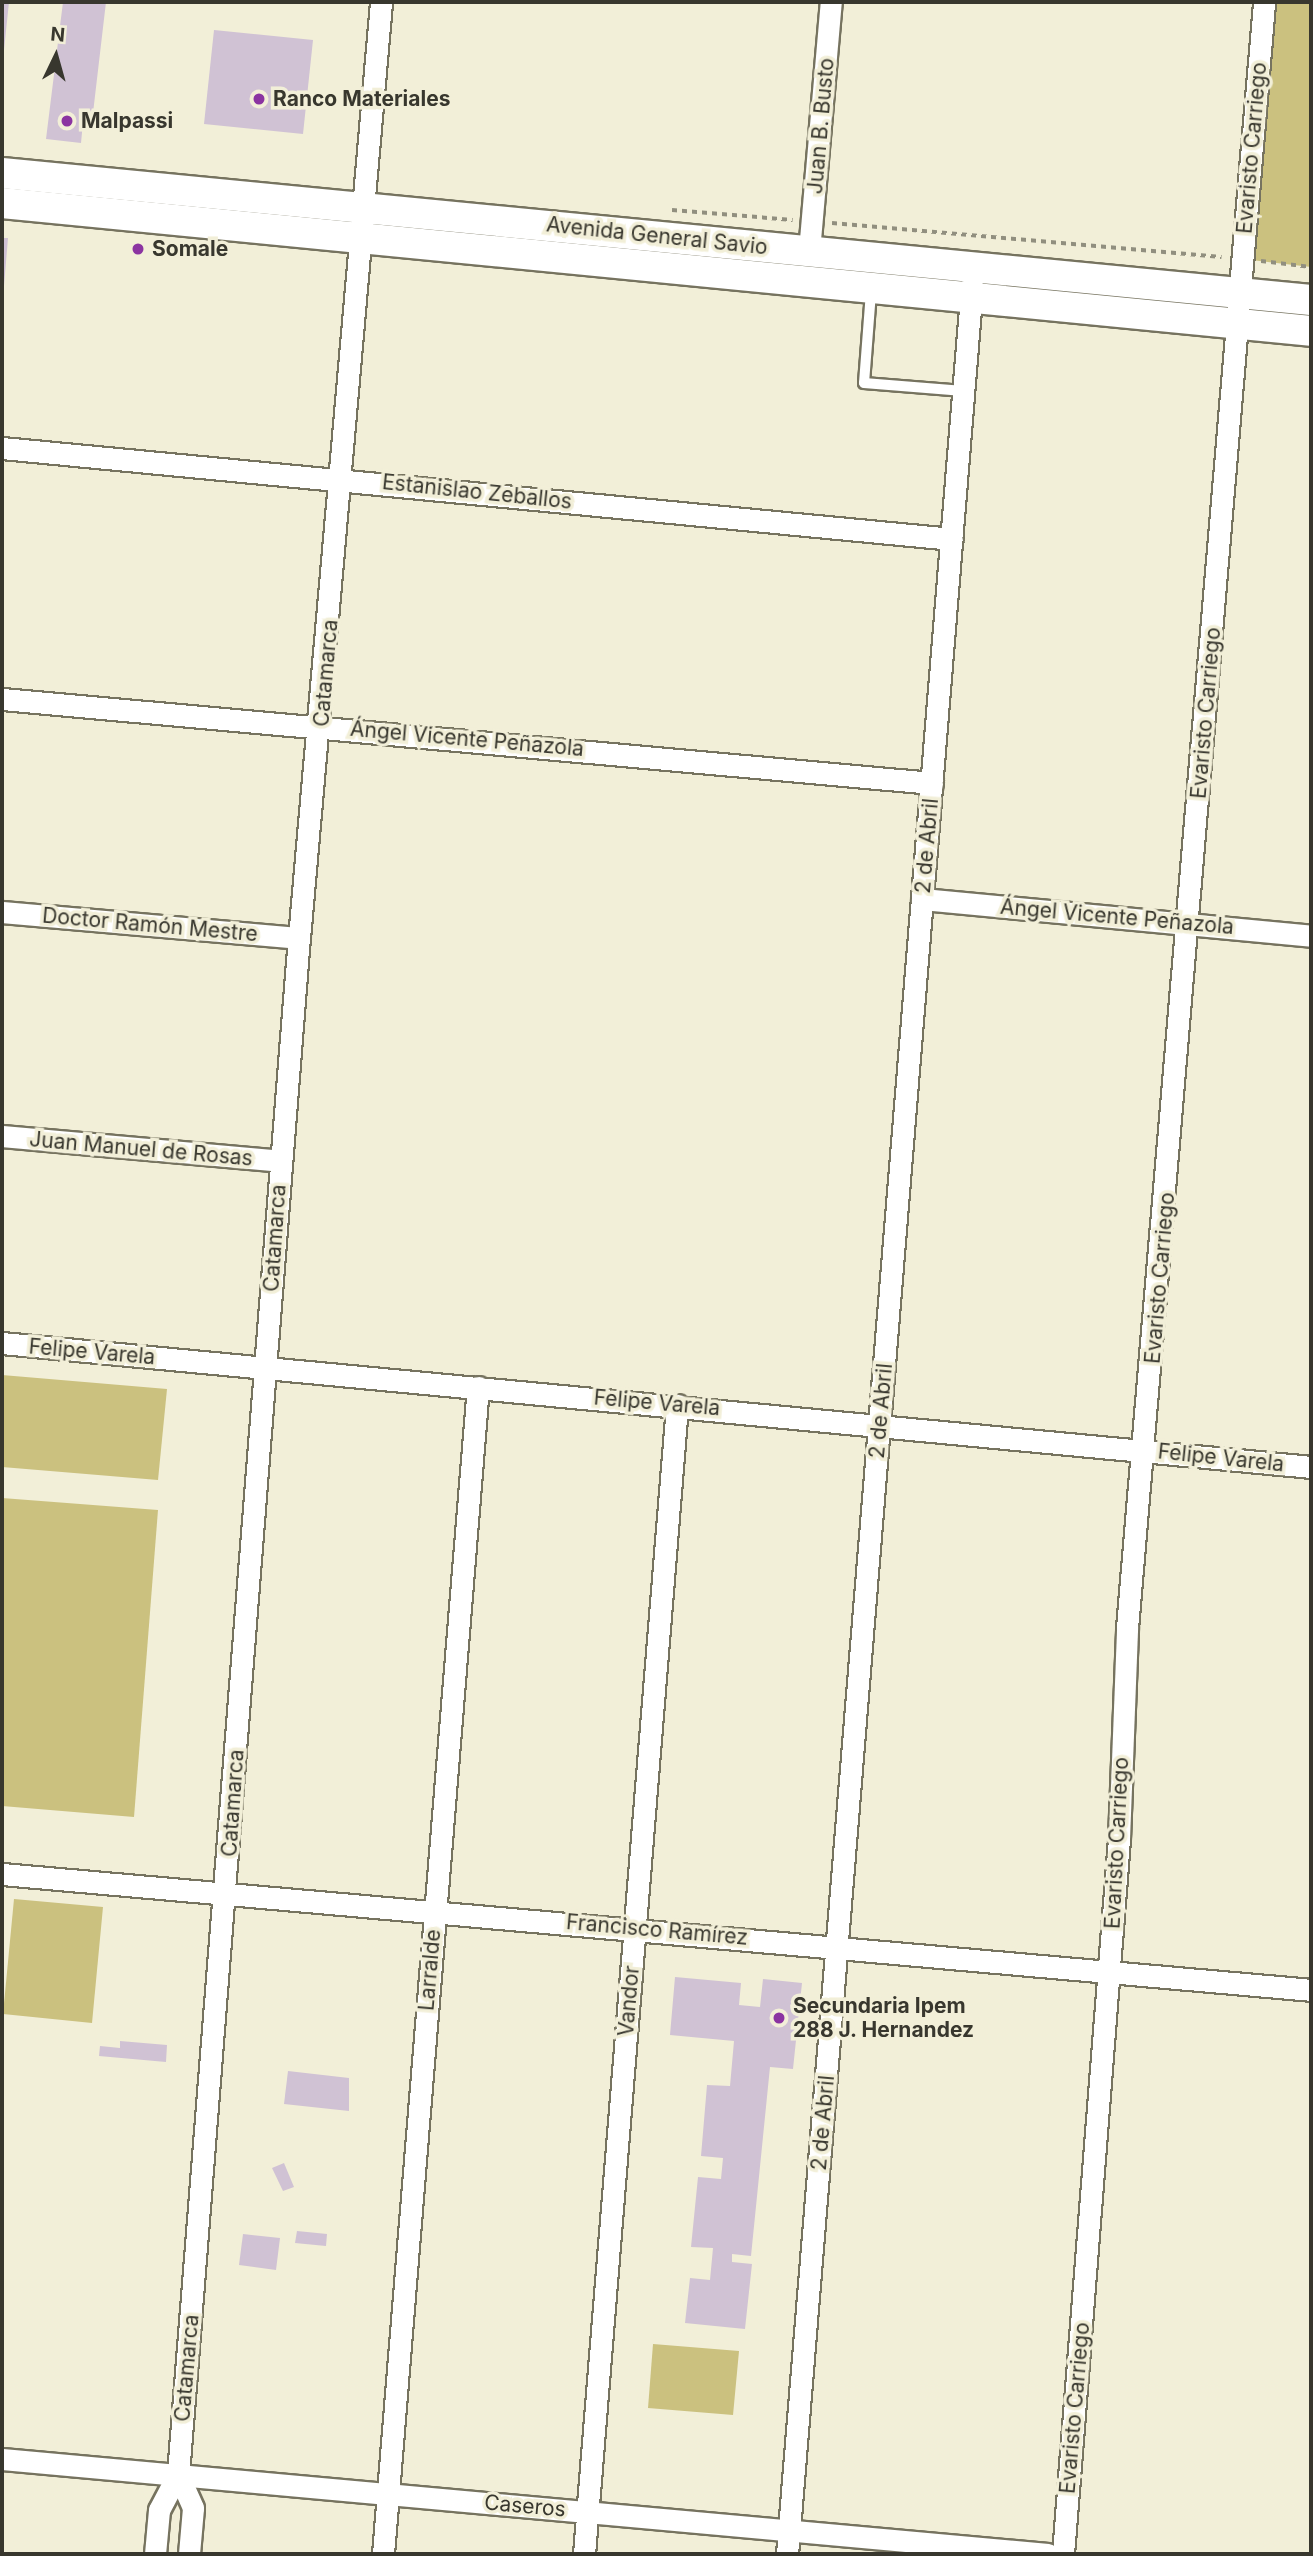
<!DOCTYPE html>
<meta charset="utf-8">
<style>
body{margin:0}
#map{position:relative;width:1313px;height:2556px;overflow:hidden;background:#f2efd8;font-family:Inter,sans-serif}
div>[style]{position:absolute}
.green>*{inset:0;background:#cbc17f}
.building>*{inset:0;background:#d0c2d4}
.path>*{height:3.5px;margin-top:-1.75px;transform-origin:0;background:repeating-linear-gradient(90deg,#918f7f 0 5px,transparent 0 10px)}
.roads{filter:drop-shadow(2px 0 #76735f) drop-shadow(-2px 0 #76735f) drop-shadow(0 2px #76735f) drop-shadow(0 -2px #76735f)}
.service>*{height:10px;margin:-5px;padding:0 5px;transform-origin:5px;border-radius:5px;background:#fff}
.minor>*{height:21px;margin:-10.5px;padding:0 10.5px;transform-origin:10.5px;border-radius:10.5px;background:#fff}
.secondary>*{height:30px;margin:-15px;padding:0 15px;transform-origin:15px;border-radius:15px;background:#fff}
.dots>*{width:19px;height:19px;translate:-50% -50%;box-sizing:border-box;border:4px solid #f2efd8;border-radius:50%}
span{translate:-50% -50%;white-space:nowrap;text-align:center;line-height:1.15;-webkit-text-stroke:7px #f2efd8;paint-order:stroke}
.poi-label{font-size:21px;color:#38372e;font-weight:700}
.left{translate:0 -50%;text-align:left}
.street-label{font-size:21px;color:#38372e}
.frame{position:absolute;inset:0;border:4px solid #38372e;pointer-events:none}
.north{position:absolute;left:21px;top:21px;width:70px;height:70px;-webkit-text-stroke:5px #f2efd8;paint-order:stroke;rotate:5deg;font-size:19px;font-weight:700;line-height:28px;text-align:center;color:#38372e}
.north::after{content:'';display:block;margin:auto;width:24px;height:32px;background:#38372e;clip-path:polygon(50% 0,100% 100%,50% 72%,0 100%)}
</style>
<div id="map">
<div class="green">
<div style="clip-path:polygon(1264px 2px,1311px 2px,1311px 267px,1243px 259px)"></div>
<div style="clip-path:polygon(2px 1375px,167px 1389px,158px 1480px,2px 1467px)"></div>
<div style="clip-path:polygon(2px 1498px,158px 1510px,134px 1817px,2px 1806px)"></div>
<div style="clip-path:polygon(14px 1899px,103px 1907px,92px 2023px,3px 2014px)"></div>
<div style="clip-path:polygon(653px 2344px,739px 2351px,733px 2415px,648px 2408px)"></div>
</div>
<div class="building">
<div style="clip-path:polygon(2px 2px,9px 2px,4px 50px,2px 50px)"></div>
<div style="clip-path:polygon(63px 2px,106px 2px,93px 113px,84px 112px,81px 143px,46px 139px)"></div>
<div style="clip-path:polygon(214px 30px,313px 40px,303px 134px,204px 124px)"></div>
<div style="clip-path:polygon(2px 238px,8px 238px,4px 286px,2px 286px)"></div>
<div style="clip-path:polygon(675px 1977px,741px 1983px,739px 2005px,760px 2007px,763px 1979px,802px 1983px,793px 2069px,770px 2067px,751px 2256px,732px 2254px,732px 2262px,752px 2264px,745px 2329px,685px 2323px,690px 2278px,710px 2280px,713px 2248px,691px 2247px,698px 2177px,721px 2179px,723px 2158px,701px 2156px,707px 2085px,730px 2086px,734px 2041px,670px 2035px)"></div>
<div style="clip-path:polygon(120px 2041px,167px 2045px,166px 2062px,99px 2056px,100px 2046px,120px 2048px)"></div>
<div style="clip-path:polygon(288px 2071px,349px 2078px,349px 2111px,284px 2104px)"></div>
<div style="clip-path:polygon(284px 2163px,294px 2187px,283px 2191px,272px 2168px)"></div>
<div style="clip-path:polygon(297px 2231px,327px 2234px,326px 2246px,295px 2243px)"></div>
<div style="clip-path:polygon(243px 2234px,280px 2238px,276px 2270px,239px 2265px)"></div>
</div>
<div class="path">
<div style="left:672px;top:210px;width:121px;rotate:4.7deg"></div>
<div style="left:832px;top:223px;width:391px;rotate:5deg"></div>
<div style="left:1261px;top:261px;width:50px;rotate:6.8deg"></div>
</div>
<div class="roads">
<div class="service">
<div style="left:871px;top:292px;width:91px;rotate:94.4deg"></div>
<div style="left:864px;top:383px;width:100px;rotate:4.6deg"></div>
</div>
<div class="minor">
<div style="left:809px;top:251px;width:250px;rotate:-85deg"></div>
<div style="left:2px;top:448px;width:954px;rotate:5.47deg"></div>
<div style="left:2px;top:699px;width:934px;rotate:5.16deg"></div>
<div style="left:922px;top:899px;width:391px;rotate:5.4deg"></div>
<div style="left:2px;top:912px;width:298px;rotate:5deg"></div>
<div style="left:2px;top:1136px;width:280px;rotate:5.1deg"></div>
<div style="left:2px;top:1343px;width:1315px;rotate:5.41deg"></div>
<div style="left:2px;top:1874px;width:1314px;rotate:5.06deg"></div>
<div style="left:2px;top:2459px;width:1050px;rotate:5.19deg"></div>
<div style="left:178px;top:2474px;width:37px;rotate:66deg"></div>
<div style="left:193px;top:2508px;width:46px;rotate:95deg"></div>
<div style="left:155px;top:2554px;width:44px;rotate:-84.8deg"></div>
<div style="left:159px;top:2510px;width:41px;rotate:-62.2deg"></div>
<div style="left:178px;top:2474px;width:1541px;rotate:-85.5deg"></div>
<div style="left:299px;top:938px;width:940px;rotate:-84.99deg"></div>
<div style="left:383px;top:2554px;width:1171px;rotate:-85.35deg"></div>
<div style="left:584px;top:2554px;width:1153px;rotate:-85.37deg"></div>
<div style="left:787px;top:2554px;width:2277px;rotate:-85.34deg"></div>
<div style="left:1063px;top:2554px;width:717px;rotate:-85.52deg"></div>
<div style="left:1119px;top:1839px;width:211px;rotate:-87.8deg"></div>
<div style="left:1127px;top:1628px;width:1632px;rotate:-85.18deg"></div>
</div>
<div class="secondary">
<div style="left:2px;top:173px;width:1315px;rotate:5.54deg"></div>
<div style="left:2px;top:203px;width:1315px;rotate:5.58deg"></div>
</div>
</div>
<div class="dots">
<div style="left:259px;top:99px;background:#8b34a1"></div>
<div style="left:67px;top:121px;background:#8b34a1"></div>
<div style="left:138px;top:249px;background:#8b34a1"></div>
<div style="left:779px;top:2018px;background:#8b34a1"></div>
</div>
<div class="poi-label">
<span class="left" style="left:273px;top:99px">Ranco Materiales</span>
<span class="left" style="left:81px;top:121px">Malpassi</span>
<span class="left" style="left:152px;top:249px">Somale</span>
<span class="left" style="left:793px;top:2018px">Secundaria Ipem<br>288 J. Hernandez</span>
</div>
<div class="street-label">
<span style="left:821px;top:126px;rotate:-85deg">Juan B. Busto</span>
<span style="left:1252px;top:148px;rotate:-85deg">Evaristo Carriego</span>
<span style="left:657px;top:236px;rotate:6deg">Avenida General Savio</span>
<span style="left:477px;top:492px;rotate:6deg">Estanislao Zeballos</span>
<span style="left:326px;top:673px;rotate:-85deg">Catamarca</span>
<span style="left:1206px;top:713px;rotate:-85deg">Evaristo Carriego</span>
<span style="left:467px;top:739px;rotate:5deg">Ángel Vicente Peñazola</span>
<span style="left:927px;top:846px;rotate:-85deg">2 de Abril</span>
<span style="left:1117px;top:917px;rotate:5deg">Ángel Vicente Peñazola</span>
<span style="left:150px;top:925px;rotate:5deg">Doctor Ramón Mestre</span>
<span style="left:141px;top:1149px;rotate:5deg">Juan Manuel de Rosas</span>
<span style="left:275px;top:1238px;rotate:-86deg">Catamarca</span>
<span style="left:1160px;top:1278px;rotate:-85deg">Evaristo Carriego</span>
<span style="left:92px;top:1352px;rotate:5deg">Felipe Varela</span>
<span style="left:657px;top:1403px;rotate:5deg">Felipe Varela</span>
<span style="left:881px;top:1411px;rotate:-85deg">2 de Abril</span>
<span style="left:1221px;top:1458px;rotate:6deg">Felipe Varela</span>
<span style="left:233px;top:1803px;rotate:-86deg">Catamarca</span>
<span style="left:1117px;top:1843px;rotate:-87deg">Evaristo Carriego</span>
<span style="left:657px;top:1930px;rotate:5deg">Francisco Ramírez</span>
<span style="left:430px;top:1970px;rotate:-85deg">Larralde</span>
<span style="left:629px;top:2001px;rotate:-85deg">Vandor</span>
<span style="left:823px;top:2123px;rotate:-85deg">2 de Abril</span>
<span style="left:187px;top:2368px;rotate:-85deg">Catamarca</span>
<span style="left:1075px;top:2408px;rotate:-85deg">Evaristo Carriego</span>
<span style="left:525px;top:2506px;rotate:5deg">Caseros</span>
</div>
<div class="frame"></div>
<div class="north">N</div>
</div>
